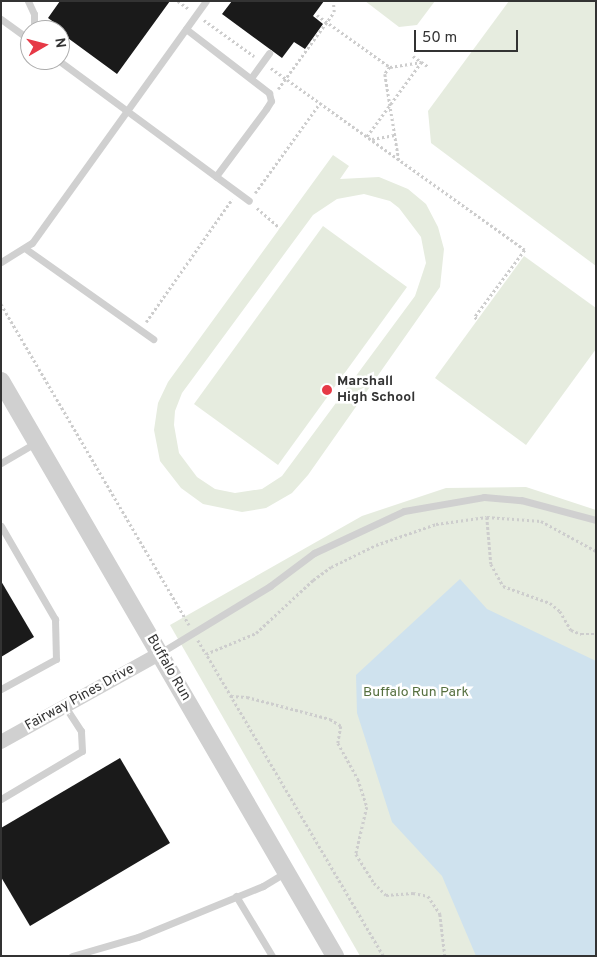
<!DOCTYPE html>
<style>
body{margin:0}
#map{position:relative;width:597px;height:957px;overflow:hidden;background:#fff;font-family:Overpass,sans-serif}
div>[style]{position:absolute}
.green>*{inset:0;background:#e6ecdf}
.water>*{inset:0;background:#cfe2ee}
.building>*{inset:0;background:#1a1a1a}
.path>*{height:2.5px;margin-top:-1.25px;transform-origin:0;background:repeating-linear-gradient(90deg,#cdcdcd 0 2.5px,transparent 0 5px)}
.service>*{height:7px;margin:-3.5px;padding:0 3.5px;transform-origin:3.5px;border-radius:3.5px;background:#d0d0d0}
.minor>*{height:14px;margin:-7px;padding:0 7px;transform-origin:7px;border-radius:7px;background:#d0d0d0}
.tertiary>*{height:18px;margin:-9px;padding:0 9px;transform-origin:9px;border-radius:9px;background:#d0d0d0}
.dots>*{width:14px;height:14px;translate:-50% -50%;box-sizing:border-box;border:2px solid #fff;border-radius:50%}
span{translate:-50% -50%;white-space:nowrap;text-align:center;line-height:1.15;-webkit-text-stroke:5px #fff;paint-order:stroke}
.poi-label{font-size:14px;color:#333;font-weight:700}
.left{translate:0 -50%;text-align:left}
.street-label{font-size:14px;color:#333}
.park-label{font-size:14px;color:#56703f}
.frame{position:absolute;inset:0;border:2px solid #333;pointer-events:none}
.north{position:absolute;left:20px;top:20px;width:50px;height:50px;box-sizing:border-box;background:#fff;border:1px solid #adadad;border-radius:50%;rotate:82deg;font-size:14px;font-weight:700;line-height:20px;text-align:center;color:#333}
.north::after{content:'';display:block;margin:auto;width:18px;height:22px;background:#e63946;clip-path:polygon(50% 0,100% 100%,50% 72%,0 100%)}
.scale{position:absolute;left:414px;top:30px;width:104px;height:22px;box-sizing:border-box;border:2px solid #333;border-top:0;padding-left:6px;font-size:15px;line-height:18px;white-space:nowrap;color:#333;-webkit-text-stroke:4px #fff;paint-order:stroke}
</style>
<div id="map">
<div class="green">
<div style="clip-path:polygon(365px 1px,435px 1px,417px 25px,399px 27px)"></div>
<div style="clip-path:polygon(509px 1px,596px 1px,596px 266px,431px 143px,428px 111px)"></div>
<div style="clip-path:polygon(evenodd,333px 155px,349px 166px,340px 179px,379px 177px,408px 189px,426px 204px,438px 227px,444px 249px,440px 287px,308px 475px,292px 493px,266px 508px,242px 512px,203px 504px,181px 488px,160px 461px,154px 430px,158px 403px,168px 382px,333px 155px,364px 194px,390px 201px,399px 208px,421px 237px,426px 263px,415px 296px,282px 476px,262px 489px,248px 491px,235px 493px,215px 489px,197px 477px,179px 453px,174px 425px,175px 411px,182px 393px,313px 215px,337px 199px,364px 194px)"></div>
<div style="clip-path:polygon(323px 226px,407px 287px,278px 465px,194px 404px)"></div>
<div style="clip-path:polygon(524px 256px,596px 308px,596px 349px,526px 445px,435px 378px)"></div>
<div style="clip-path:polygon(526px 487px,596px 510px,596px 956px,360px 956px,170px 625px,362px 516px,446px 488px)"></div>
</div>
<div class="water">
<div style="clip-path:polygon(460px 579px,487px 609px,596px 661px,596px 956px,476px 956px,442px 876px,392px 822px,357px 713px,356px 675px)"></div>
</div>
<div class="building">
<div style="clip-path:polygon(60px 1px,170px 1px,117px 74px,61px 33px,62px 28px,48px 18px)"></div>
<div style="clip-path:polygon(232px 1px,324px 1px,313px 16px,323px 24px,305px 49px,294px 42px,282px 58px,222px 14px)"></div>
<div style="clip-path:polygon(1px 581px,34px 637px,1px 657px)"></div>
<div style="clip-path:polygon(120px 758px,170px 843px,30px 926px,1px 877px,1px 828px)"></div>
</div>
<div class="path">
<div style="left:178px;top:1px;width:14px;rotate:36deg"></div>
<div style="left:317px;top:15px;width:90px;rotate:35.5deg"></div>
<div style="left:390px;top:67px;width:32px;rotate:-9deg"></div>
<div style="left:422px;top:62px;width:93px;rotate:126.3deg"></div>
<div style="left:204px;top:20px;width:62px;rotate:35.8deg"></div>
<div style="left:413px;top:56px;width:19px;rotate:35deg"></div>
<div style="left:390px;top:67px;width:9px;rotate:126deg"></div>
<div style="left:385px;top:74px;width:87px;rotate:80.8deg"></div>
<div style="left:271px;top:68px;width:312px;rotate:35.6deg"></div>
<div style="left:525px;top:250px;width:84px;rotate:126.7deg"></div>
<div style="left:475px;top:317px;width:4px;rotate:45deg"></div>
<div style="left:278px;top:89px;width:95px;rotate:-54deg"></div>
<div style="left:334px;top:12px;width:11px;rotate:-95deg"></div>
<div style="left:372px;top:139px;width:23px;rotate:-10deg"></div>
<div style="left:255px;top:193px;width:111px;rotate:-54.2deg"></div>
<div style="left:257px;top:208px;width:30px;rotate:41deg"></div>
<div style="left:1px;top:304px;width:372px;rotate:59.6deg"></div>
<div style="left:146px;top:322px;width:150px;rotate:-55deg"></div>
<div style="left:487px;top:517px;width:47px;rotate:85.1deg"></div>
<div style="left:491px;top:564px;width:25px;rotate:61deg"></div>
<div style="left:503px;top:586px;width:50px;rotate:19.9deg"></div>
<div style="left:550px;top:603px;width:13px;rotate:39deg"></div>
<div style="left:560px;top:611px;width:22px;rotate:60deg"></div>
<div style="left:571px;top:630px;width:11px;rotate:22deg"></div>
<div style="left:581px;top:634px;width:15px"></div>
<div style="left:198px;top:640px;width:16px;rotate:60deg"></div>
<div style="left:231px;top:696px;width:16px;rotate:4deg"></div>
<div style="left:247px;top:697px;width:86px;rotate:14.8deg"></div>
<div style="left:330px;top:719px;width:13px;rotate:32deg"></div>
<div style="left:341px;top:726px;width:17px;rotate:100deg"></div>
<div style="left:338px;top:743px;width:41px;rotate:60.9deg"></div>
<div style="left:358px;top:779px;width:29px;rotate:72deg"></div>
<div style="left:367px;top:807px;width:48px;rotate:103.2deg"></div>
<div style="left:356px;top:854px;width:34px;rotate:58deg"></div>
<div style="left:374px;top:883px;width:17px;rotate:45deg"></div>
<div style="left:386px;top:895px;width:27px;rotate:-4deg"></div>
<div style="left:413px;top:893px;width:15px;rotate:11deg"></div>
<div style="left:428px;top:896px;width:22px;rotate:56deg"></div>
<div style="left:440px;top:914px;width:42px;rotate:83.2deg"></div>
<div style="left:383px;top:956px;width:350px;rotate:-120.4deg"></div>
<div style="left:206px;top:654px;width:54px;rotate:-22.8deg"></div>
<div style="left:256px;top:633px;width:78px;rotate:-42.9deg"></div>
<div style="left:313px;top:580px;width:22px;rotate:-36deg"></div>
<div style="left:331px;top:567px;width:50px;rotate:-26.1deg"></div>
<div style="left:376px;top:545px;width:64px;rotate:-19.3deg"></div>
<div style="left:436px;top:524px;width:51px;rotate:-7.8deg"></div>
<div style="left:487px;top:517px;width:54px;rotate:4.2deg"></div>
<div style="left:541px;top:521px;width:63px;rotate:28.6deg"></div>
</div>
<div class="service">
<div style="left:28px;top:1px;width:14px;rotate:65deg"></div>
<div style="left:34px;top:14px;width:16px;rotate:90deg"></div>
<div style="left:1px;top:19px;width:36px;rotate:36deg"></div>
<div style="left:186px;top:29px;width:105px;rotate:37.6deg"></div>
<div style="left:269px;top:93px;width:8px;rotate:76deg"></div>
<div style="left:271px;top:101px;width:9px;rotate:122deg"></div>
<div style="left:266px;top:109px;width:84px;rotate:126.7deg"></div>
<div style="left:58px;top:60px;width:237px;rotate:36.4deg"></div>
<div style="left:251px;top:78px;width:31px;rotate:-54deg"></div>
<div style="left:26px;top:249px;width:156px;rotate:35.3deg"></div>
<div style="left:1px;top:262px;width:36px;rotate:-32deg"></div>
<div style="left:32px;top:243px;width:298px;rotate:-54.3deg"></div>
<div style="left:1px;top:463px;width:42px;rotate:-30.3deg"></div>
<div style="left:1px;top:526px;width:108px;rotate:59.9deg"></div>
<div style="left:55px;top:619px;width:40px;rotate:88.6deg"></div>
<div style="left:56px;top:659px;width:63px;rotate:151.4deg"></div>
<div style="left:160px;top:653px;width:129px;rotate:-31.3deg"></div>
<div style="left:270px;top:586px;width:55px;rotate:-36.9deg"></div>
<div style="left:314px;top:553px;width:99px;rotate:-25deg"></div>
<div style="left:404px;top:511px;width:81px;rotate:-9.9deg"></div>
<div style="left:484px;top:497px;width:37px;rotate:5deg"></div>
<div style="left:521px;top:500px;width:78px;rotate:14.9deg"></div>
<div style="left:1px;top:799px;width:94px;rotate:-30.7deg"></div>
<div style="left:82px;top:751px;width:20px;rotate:-93deg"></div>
<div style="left:81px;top:731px;width:30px;rotate:-123deg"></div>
<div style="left:236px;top:896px;width:70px;rotate:59deg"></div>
<div style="left:72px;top:956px;width:69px;rotate:-16.1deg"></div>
<div style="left:138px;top:937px;width:135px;rotate:-22.2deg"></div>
<div style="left:263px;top:886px;width:26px;rotate:-31deg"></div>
</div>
<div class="minor">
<div style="left:1px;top:742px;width:181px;rotate:-29.1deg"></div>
</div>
<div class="tertiary">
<div style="left:1px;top:381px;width:665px;rotate:59.85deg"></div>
</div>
<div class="dots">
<div style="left:327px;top:390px;background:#e63946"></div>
</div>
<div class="poi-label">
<span class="left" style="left:337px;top:390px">Marshall<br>High School</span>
</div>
<div class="street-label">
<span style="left:168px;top:668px;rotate:60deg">Buffalo Run</span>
<span style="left:80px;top:698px;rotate:-29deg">Fairway Pines Drive</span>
</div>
<div class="park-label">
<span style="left:416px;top:693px">Buffalo Run Park</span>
</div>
<div class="frame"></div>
<div class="north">N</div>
<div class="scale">50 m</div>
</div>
